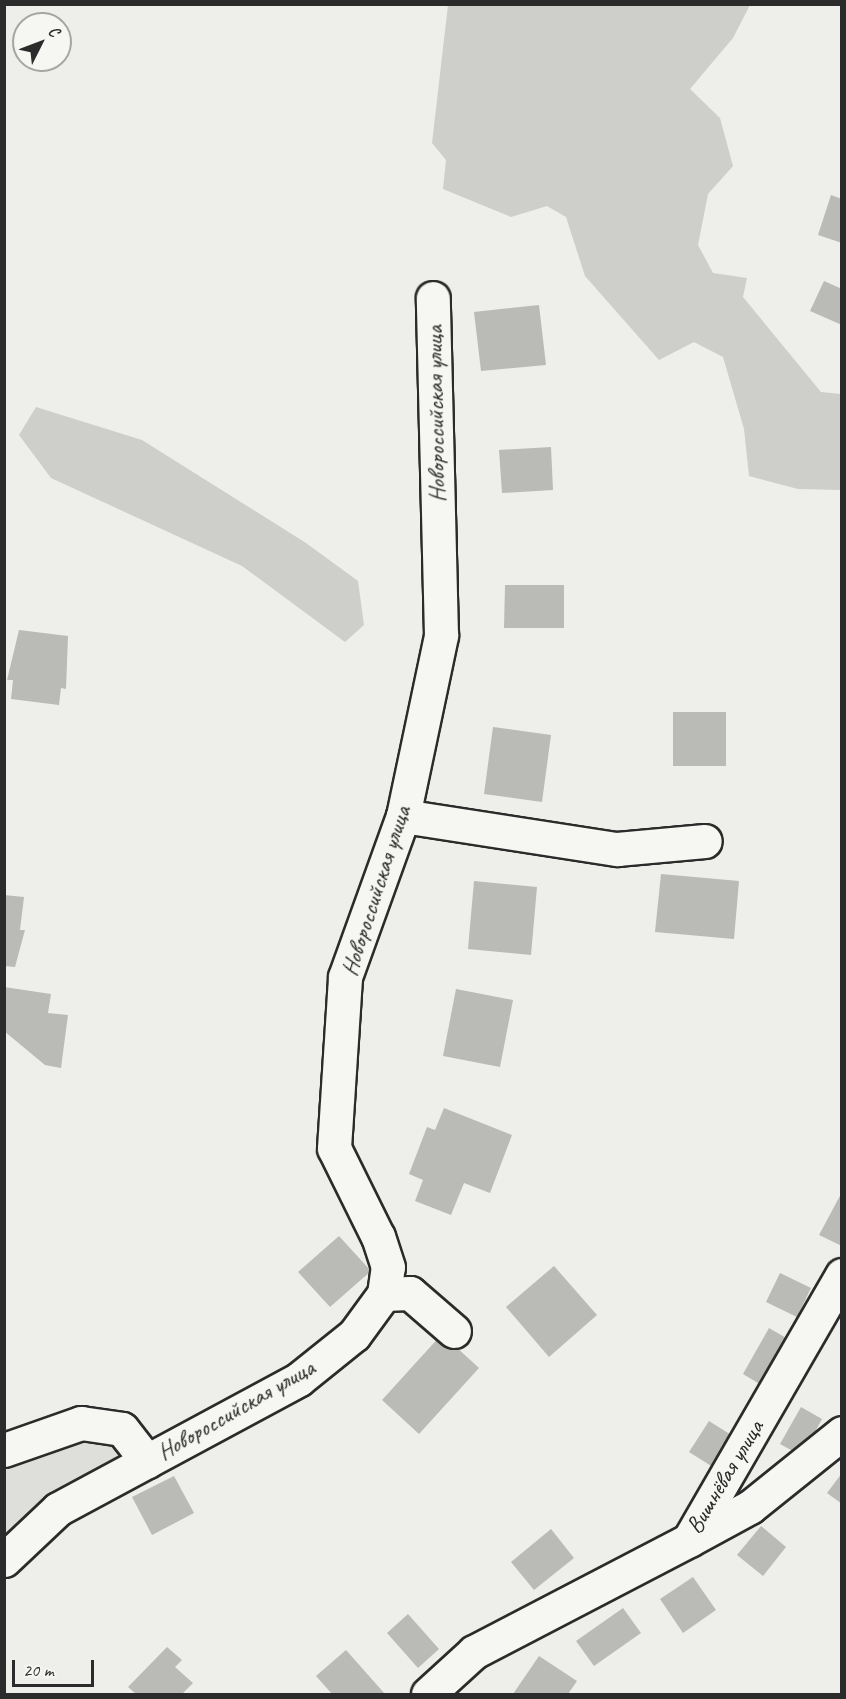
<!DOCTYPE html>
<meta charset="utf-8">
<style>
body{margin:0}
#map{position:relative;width:846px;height:1699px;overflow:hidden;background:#eeeeea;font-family:Caveat,sans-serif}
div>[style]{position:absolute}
.built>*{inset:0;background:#dededb}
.green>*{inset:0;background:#cececa}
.building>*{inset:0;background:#babab7}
.roads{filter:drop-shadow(2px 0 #2b2b2b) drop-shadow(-2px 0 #2b2b2b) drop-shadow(0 2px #2b2b2b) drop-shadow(0 -2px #2b2b2b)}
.minor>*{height:33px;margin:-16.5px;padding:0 16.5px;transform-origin:16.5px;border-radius:16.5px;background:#f6f6f2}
span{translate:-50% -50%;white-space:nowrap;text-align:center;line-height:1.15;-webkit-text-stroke:5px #f6f6f2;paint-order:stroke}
.street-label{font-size:24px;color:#2b2b2b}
.frame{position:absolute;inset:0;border:6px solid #2b2b2b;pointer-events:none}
.north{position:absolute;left:12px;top:12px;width:60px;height:60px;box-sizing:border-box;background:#f6f6f2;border:2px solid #a5a5a2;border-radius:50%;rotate:48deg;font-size:16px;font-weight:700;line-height:24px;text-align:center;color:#2b2b2b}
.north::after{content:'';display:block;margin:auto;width:21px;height:27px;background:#2b2b2b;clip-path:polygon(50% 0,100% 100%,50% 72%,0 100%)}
.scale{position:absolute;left:12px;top:1660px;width:82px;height:27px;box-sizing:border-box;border:3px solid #2b2b2b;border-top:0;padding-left:8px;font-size:18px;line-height:21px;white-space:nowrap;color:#2b2b2b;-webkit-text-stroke:4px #f6f6f2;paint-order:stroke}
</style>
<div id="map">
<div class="built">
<div style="clip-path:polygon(79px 1436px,113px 1440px,126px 1456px,5px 1542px,5px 1462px)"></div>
</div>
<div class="green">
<div style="clip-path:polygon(448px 5px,750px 5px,733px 38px,690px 89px,720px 118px,733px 166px,708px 194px,698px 245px,713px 273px,747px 278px,743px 297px,821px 392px,841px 394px,841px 490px,798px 489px,749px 476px,744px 429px,723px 357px,694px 342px,659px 360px,585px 276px,566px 217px,547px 206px,511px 217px,443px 189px,446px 160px,432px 143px)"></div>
<div style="clip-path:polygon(36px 407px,142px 440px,306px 543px,358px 581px,364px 625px,345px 642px,242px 566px,51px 478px,19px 435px)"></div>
</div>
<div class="building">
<div style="clip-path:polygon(831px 195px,842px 199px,842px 243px,818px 235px)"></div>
<div style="clip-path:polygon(824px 281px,842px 289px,842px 325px,810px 311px)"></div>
<div style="clip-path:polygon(539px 305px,546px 365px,481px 371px,474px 312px)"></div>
<div style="clip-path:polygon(551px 447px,553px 490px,502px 493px,499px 450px)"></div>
<div style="clip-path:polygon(505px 585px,564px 585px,564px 628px,504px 628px)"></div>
<div style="clip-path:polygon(19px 630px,68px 636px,66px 689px,61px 688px,59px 705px,11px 699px,13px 680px,7px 680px)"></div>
<div style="clip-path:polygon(673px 712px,726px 712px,726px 766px,673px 766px)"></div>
<div style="clip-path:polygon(493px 727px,551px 735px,542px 802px,484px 794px)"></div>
<div style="clip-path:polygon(661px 874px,739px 881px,734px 939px,655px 932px)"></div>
<div style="clip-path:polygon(474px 881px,537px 887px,531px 955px,468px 949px)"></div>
<div style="clip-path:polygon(4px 895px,24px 897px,20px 930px,25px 930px,15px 967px,4px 966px)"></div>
<div style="clip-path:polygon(4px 987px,51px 994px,48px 1013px,68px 1015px,61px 1068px,45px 1065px,4px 1031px)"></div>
<div style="clip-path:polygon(456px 989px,513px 1000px,500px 1067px,443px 1056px)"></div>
<div style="clip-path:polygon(444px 1108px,512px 1135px,490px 1193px,464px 1183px,451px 1215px,415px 1201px,423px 1180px,409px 1174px,427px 1127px,435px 1130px)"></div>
<div style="clip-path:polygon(842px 1192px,842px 1246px,819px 1235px)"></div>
<div style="clip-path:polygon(339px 1236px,371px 1271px,330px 1307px,298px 1272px)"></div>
<div style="clip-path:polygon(554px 1266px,597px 1315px,549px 1357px,506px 1307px)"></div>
<div style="clip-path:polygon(780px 1273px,811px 1288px,797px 1317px,766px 1302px)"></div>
<div style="clip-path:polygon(769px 1328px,793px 1342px,766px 1388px,743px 1374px)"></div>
<div style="clip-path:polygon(442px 1334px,479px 1368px,419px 1434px,382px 1400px)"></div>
<div style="clip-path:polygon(801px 1407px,822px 1419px,802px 1456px,780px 1444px)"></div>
<div style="clip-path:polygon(709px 1421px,736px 1438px,716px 1469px,689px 1452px)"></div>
<div style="clip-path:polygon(842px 1473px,842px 1504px,827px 1493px)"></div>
<div style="clip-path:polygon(174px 1476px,194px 1513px,152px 1535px,132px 1497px)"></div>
<div style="clip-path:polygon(761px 1526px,786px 1547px,763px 1576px,737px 1555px)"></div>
<div style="clip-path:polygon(551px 1529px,574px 1558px,534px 1590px,511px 1562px)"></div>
<div style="clip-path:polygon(693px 1577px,716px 1610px,683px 1633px,660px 1599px)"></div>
<div style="clip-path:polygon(623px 1608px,641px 1633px,594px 1666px,576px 1641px)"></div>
<div style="clip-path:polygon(408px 1614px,439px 1649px,418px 1668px,387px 1633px)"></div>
<div style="clip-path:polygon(167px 1647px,182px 1660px,175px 1667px,193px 1683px,182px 1694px,136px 1694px,128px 1687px)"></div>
<div style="clip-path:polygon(346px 1650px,385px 1694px,332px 1694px,316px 1676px)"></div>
<div style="clip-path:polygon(539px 1656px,577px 1681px,568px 1694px,513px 1694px)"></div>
</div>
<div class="roads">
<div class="minor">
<div style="left:403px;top:816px;width:217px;rotate:8.8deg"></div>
<div style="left:617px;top:849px;width:88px;rotate:-5.2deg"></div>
<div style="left:384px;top:1294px;width:26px;rotate:-2deg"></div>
<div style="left:410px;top:1293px;width:58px;rotate:40.8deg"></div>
<div style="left:4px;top:1450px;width:82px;rotate:-19.3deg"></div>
<div style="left:81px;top:1423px;width:41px;rotate:8.3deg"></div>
<div style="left:122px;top:1429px;width:41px;rotate:52deg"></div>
<div style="left:691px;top:1539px;width:67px;rotate:-28.5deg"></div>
<div style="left:750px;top:1507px;width:118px;rotate:-38.8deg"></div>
<div style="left:4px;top:1560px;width:74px;rotate:-43.4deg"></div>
<div style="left:58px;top:1509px;width:274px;rotate:-28.3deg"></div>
<div style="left:299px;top:1379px;width:70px;rotate:-38.7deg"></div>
<div style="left:354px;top:1335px;width:51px;rotate:-53.8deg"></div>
<div style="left:384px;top:1294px;width:27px;rotate:-82deg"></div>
<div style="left:388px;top:1267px;width:32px;rotate:-108deg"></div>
<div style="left:378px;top:1237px;width:99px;rotate:-116.3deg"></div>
<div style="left:334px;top:1148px;width:171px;rotate:-86.3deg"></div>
<div style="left:345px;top:977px;width:171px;rotate:-70.2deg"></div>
<div style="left:403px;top:816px;width:185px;rotate:-78.1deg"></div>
<div style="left:441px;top:635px;width:337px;rotate:-91.4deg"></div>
<div style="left:428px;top:1694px;width:62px;rotate:-42.4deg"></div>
<div style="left:474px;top:1652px;width:242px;rotate:-27.5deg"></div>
<div style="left:689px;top:1540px;width:306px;rotate:-60deg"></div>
</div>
</div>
<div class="street-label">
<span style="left:436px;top:414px;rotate:-91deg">Новороссийская улица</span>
<span style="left:376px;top:891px;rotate:-72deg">Новороссийская улица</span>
<span style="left:236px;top:1410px;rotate:-30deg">Новороссийская улица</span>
<span style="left:725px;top:1477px;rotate:-59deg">Вишнёвая улица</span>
</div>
<div class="frame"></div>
<div class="north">С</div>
<div class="scale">20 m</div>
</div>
